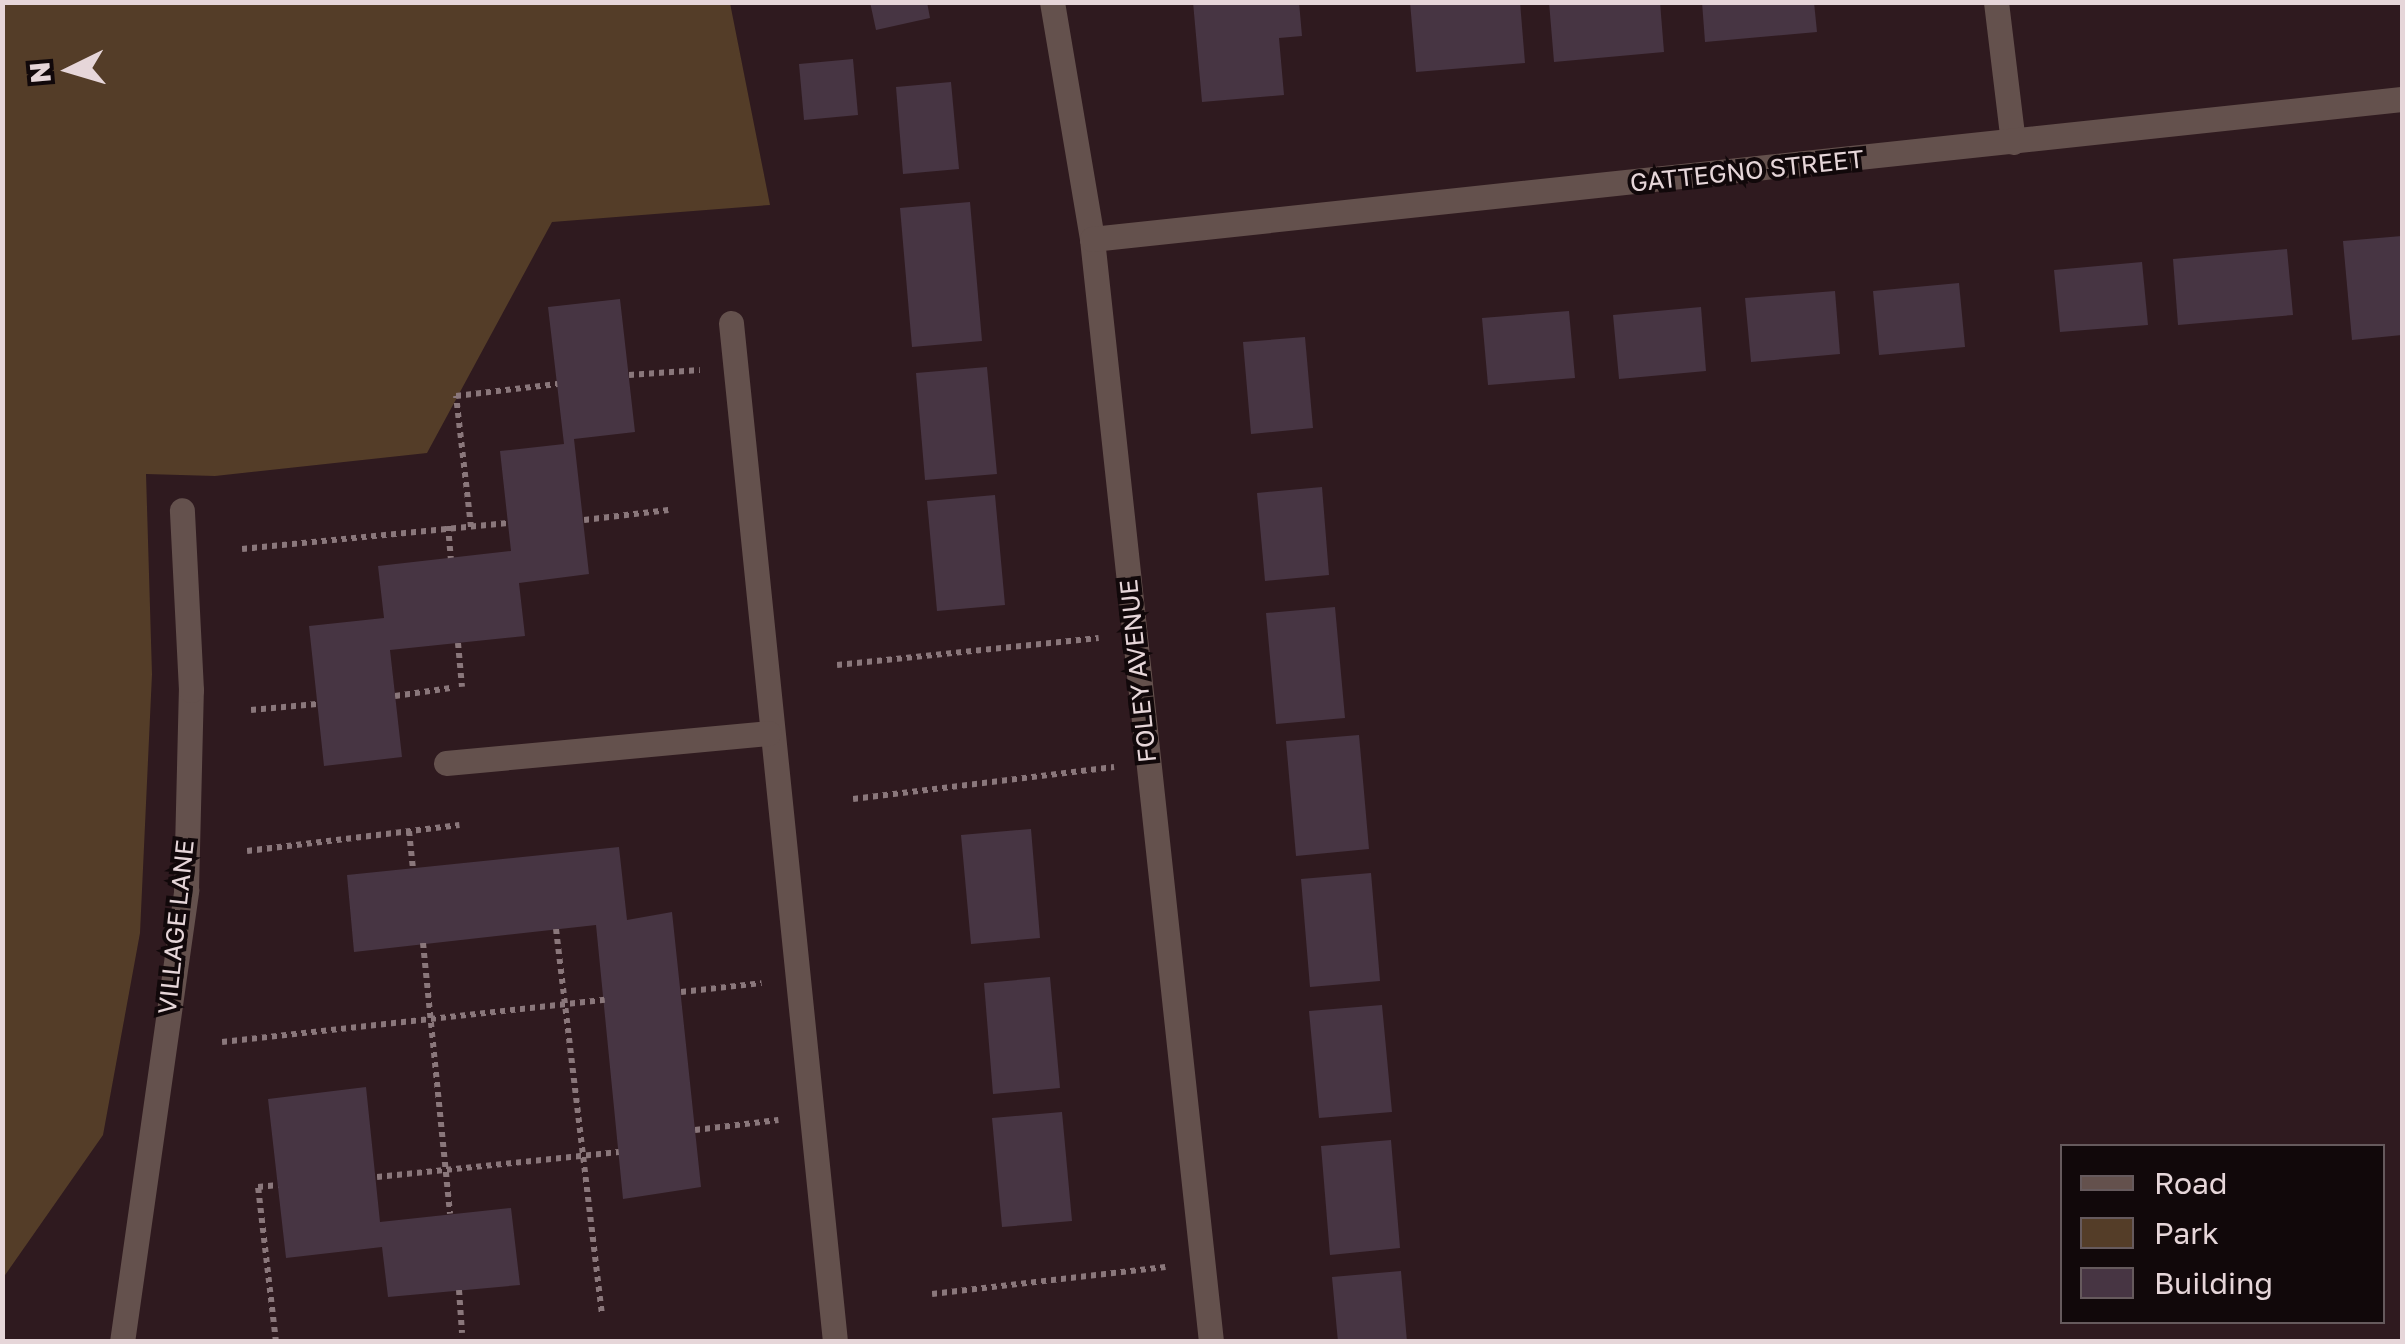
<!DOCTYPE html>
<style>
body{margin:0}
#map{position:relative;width:2405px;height:1344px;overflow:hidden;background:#2f1a1f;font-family:"Golos Text",sans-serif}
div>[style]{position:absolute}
.green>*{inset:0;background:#543d28}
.building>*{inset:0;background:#473543}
.path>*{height:6px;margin-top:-3px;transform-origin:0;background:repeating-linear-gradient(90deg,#8a777b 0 5px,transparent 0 10px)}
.minor>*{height:25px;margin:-12.5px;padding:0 12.5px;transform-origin:12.5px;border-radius:12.5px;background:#64514d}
span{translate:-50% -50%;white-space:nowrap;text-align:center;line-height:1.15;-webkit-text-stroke:8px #11080a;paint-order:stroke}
.street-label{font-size:25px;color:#e6d6d9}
.frame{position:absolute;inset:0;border:5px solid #e6d6d9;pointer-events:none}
.legend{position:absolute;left:2060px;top:1144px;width:325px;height:180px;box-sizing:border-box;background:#11080a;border:2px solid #665a5d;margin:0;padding:12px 18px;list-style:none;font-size:30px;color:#e6d6d9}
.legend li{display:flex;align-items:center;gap:20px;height:50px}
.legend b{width:50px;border:2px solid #665a5d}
.north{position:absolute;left:20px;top:20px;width:100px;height:100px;-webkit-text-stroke:8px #11080a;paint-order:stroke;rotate:265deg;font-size:28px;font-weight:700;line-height:40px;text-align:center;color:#e6d6d9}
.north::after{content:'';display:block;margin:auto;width:35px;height:45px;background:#e6d6d9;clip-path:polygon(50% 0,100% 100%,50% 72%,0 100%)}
</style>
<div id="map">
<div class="green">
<div style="clip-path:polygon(3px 2px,730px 3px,770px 205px,552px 222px,427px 453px,215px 476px,146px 474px,152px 674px,140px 933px,103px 1135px,3px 1278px)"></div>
</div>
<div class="building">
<div style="clip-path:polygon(870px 2px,927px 2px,930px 18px,876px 30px)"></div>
<div style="clip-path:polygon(1193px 2px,1299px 2px,1302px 36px,1279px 38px,1284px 95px,1202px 102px)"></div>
<div style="clip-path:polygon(1410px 2px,1520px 2px,1525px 63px,1416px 72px)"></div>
<div style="clip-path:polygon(1549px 2px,1660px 2px,1664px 52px,1554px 62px)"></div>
<div style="clip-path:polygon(1702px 2px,1814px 2px,1817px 32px,1705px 42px)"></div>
<div style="clip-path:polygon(853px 59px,858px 115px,804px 120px,799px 64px)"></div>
<div style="clip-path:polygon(951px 82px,959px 169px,903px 174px,896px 87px)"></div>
<div style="clip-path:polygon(970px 202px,982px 341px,912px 347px,900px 208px)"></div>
<div style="clip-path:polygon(2402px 236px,2402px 335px,2352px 340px,2343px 241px)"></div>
<div style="clip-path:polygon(2287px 249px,2293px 315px,2178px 325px,2173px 259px)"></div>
<div style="clip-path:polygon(2142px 262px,2148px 325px,2060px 332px,2054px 270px)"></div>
<div style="clip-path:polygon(1959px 283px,1965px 347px,1879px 355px,1873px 291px)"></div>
<div style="clip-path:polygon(1835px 291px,1840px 354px,1751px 362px,1745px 298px)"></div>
<div style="clip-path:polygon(620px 299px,635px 432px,574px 439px,589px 574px,519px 583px,525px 636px,390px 650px,402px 757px,324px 766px,309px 626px,384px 618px,378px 566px,511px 551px,500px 451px,564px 444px,548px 307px)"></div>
<div style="clip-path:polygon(1701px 307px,1706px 371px,1619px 379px,1613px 315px)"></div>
<div style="clip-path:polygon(1569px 311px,1575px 378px,1488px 385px,1482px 318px)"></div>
<div style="clip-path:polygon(1305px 337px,1313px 428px,1251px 434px,1243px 342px)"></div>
<div style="clip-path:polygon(987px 367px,997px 474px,925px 480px,916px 373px)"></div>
<div style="clip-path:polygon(1322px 487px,1329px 575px,1265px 581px,1257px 493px)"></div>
<div style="clip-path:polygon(995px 495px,1005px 605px,937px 611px,927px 501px)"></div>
<div style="clip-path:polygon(1335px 607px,1345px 718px,1276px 724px,1266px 613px)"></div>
<div style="clip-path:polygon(1359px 735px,1369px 849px,1296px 856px,1286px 741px)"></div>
<div style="clip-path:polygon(1031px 829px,1040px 938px,971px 944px,961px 835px)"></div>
<div style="clip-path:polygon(619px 847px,627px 920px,672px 912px,701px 1187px,623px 1199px,596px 925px,354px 952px,347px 875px)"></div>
<div style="clip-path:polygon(1371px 873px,1380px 981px,1310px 987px,1301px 879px)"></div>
<div style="clip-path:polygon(1050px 977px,1060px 1088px,993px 1094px,984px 983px)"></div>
<div style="clip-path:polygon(1382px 1005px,1392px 1112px,1319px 1118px,1309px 1011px)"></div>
<div style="clip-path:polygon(366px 1087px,380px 1222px,511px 1208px,520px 1285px,388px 1297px,382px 1247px,286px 1258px,268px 1099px)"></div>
<div style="clip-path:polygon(1062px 1112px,1072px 1221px,1002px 1227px,992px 1118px)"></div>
<div style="clip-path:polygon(1391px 1140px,1400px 1248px,1330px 1255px,1321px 1146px)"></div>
<div style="clip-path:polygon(1401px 1271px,1407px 1342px,1338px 1342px,1332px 1277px)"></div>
</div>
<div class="path">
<div style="left:629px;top:375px;width:71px;rotate:-4deg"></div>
<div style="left:584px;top:520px;width:85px;rotate:-6.8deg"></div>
<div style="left:448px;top:526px;width:32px;rotate:85deg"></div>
<div style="left:471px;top:527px;width:132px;rotate:-96.5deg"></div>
<div style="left:456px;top:396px;width:102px;rotate:-6.8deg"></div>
<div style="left:242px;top:549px;width:267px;rotate:-5.6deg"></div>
<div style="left:458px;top:643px;width:44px;rotate:84.8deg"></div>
<div style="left:837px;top:665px;width:263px;rotate:-5.9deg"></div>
<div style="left:395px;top:696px;width:56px;rotate:-8.3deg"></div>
<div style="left:251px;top:710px;width:66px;rotate:-5.2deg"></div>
<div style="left:853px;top:799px;width:263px;rotate:-7deg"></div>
<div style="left:409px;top:831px;width:38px;rotate:84deg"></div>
<div style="left:247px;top:851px;width:214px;rotate:-7deg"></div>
<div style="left:556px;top:929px;width:389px;rotate:83.2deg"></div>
<div style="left:423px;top:943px;width:272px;rotate:84.3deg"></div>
<div style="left:681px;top:992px;width:81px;rotate:-6.3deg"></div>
<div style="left:222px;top:1042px;width:385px;rotate:-6.3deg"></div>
<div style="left:695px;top:1130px;width:84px;rotate:-6.9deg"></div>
<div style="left:377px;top:1177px;width:243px;rotate:-5.9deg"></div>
<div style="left:459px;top:1290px;width:43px;rotate:86deg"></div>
<div style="left:932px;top:1294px;width:235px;rotate:-6.6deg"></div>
<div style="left:276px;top:1342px;width:156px;rotate:-96.6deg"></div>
<div style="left:258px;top:1187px;width:20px;rotate:-6deg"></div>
</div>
<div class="minor">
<div style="left:1052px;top:2px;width:240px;rotate:80.4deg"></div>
<div style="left:1092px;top:239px;width:1109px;rotate:83.84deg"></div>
<div style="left:1996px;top:2px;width:141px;rotate:83.1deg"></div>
<div style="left:1092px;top:239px;width:1317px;rotate:-6.1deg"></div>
<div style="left:731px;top:323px;width:1024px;rotate:84.17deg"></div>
<div style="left:446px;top:763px;width:324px;rotate:-5.3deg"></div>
<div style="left:122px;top:1342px;width:457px;rotate:-81.9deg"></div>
<div style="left:186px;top:890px;width:200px;rotate:-88.6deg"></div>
<div style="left:191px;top:690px;width:180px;rotate:-92.9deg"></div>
</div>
<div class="street-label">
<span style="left:1747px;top:171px;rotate:-6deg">GATTEGNO STREET</span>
<span style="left:1138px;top:671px;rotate:-96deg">FOLEY AVENUE</span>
<span style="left:176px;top:927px;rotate:-84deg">VILLAGE LANE</span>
</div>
<div class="frame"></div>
<ul class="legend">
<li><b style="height:12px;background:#64514d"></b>Road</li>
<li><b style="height:28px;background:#543d28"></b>Park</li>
<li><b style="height:28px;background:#473543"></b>Building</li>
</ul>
<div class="north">N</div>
</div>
